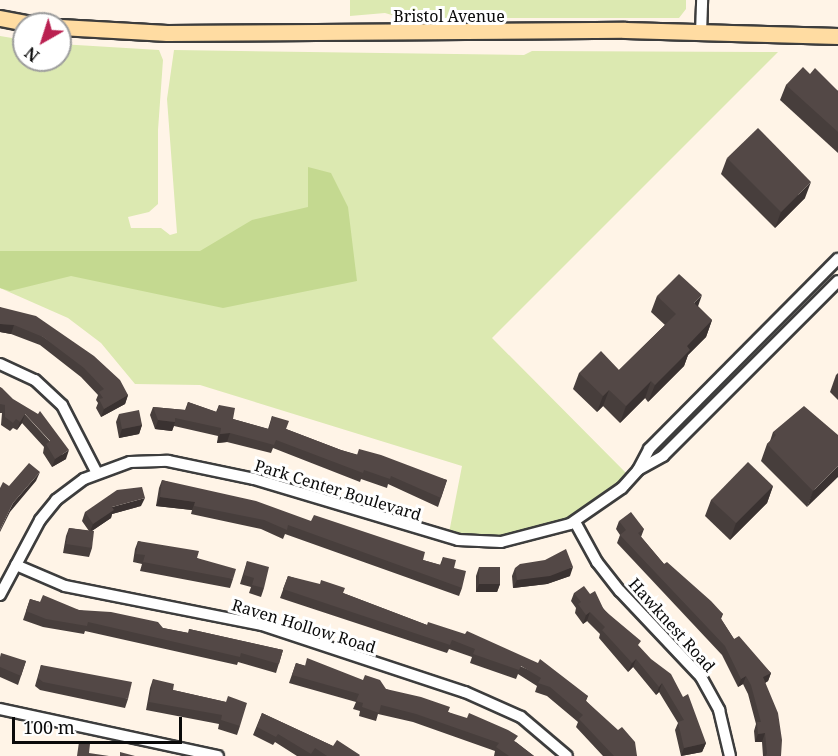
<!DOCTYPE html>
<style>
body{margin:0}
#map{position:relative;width:838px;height:756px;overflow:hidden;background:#fff4e7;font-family:"Noto Serif",serif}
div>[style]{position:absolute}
.green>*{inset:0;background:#dce9b1}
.forest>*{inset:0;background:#c4d990}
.roads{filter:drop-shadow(2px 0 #3d3d3d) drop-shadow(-2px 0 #3d3d3d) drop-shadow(0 2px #3d3d3d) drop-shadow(0 -2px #3d3d3d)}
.street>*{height:10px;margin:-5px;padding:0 5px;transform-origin:5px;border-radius:5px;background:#fff}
.secondary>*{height:15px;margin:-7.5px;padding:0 7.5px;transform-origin:7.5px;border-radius:7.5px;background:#ffdca2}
.wall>*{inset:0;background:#473e3c}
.shaded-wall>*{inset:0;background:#3a3231}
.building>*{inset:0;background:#534846}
span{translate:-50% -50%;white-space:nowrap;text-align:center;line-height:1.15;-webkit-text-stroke:6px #fff;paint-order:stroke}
.street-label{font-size:16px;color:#0a0a0a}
.north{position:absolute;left:12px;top:12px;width:60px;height:60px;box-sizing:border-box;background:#fff;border:2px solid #9d9d9d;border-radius:50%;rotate:219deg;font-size:16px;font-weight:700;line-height:24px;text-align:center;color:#0a0a0a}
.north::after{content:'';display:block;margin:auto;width:21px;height:27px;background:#ba2151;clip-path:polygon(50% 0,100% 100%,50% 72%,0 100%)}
.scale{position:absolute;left:12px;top:717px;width:170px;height:27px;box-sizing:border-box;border:3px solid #0a0a0a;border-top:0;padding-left:8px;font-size:18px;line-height:21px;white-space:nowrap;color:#0a0a0a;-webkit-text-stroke:4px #fff;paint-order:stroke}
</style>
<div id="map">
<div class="green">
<div style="clip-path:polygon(350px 0,686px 0,686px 9px,679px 18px,402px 18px,385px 13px,350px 16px)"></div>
<div style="clip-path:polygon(0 36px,24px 40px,24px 60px,60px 60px,60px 44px,159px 50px,163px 60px,158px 130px,158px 204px,149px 212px,128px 217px,131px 228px,161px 228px,170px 235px,177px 233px,167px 99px,174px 50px,524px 55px,532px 51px,778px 52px,492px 338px,631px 478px,585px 516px,518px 540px,448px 538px,462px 466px,200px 385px,135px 384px,101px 343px,68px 318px,0 288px)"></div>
</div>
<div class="forest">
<div style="clip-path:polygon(308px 167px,331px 173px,348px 207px,357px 281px,223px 308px,71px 276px,10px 291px,0 288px,0 251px,200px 251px,252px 220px,308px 207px)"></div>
</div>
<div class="roads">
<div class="street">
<div style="left:701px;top:33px;width:33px;rotate:-88deg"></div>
<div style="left:0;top:364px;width:38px;rotate:25deg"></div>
<div style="left:35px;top:380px;width:37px;rotate:43deg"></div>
<div style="left:62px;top:405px;width:76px;rotate:62.8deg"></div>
<div style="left:638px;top:470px;width:29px;rotate:-29deg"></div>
<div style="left:663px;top:456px;width:247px;rotate:-45deg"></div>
<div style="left:575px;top:522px;width:46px;rotate:61.2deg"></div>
<div style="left:597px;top:562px;width:37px;rotate:52deg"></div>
<div style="left:620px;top:591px;width:118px;rotate:46.7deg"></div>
<div style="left:701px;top:677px;width:38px;rotate:61deg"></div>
<div style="left:719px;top:710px;width:47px;rotate:76.6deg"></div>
<div style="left:16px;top:565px;width:53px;rotate:23.2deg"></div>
<div style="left:65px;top:586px;width:201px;rotate:11.2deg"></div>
<div style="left:262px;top:625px;width:214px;rotate:18.3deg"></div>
<div style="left:465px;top:692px;width:61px;rotate:24.1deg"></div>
<div style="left:521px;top:717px;width:60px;rotate:40.3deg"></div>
<div style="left:0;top:595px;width:85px;rotate:-61.9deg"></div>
<div style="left:40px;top:520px;width:26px;rotate:-51deg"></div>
<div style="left:56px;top:500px;width:35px;rotate:-37deg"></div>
<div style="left:84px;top:479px;width:49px;rotate:-20.3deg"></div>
<div style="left:130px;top:462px;width:38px;rotate:-2deg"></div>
<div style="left:168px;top:461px;width:88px;rotate:11.8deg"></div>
<div style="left:254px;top:479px;width:213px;rotate:16.6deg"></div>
<div style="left:458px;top:540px;width:43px;rotate:2.7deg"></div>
<div style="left:501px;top:542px;width:71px;rotate:-14.6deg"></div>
<div style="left:570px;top:524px;width:63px;rotate:-34.7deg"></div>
<div style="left:622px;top:488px;width:24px;rotate:-48deg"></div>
<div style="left:638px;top:470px;width:24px;rotate:-62deg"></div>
<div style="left:649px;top:449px;width:268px;rotate:-45.2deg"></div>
<div style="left:0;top:709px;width:223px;rotate:12.2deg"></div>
</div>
<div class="secondary">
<div style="left:0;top:18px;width:31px;rotate:11deg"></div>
<div style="left:60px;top:27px;width:107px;rotate:3.2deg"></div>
<div style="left:167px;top:33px;width:458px;rotate:-0.4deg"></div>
<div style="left:625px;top:30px;width:213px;rotate:1.6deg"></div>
</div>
</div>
<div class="wall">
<div style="clip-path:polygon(810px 74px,838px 91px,838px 153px,780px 100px,786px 85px)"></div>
<div style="clip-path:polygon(727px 158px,805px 198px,775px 228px,721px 174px)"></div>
<div style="clip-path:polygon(657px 296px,698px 306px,712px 320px,706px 337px,688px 355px,684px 366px,648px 402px,645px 398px,620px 423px,603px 406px,597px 412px,573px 389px,579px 373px,619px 370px,665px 325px,651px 312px)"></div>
<div style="clip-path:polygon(0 307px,128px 395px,125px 404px,101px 417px,96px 408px,98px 403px,96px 400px,98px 395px,81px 377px,40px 345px,11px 334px,0 332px)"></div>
<div style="clip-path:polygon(838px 373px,838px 400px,830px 392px,836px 375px)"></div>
<div style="clip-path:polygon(0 387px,66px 459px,52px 467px,43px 453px,44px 447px,22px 423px,17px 430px,13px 428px,10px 431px,1px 425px,2px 413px,0 413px)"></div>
<div style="clip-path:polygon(188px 402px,216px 412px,219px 405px,233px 419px,268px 429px,272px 416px,286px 429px,341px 450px,447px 480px,438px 507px,388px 484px,387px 488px,361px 479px,360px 482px,273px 448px,271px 453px,227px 442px,217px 443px,218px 436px,174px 426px,172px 431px,155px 429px,150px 415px,153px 407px,185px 410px)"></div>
<div style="clip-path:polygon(119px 414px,142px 425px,139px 434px,119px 438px,116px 422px)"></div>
<div style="clip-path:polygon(773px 432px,838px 435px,807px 507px,761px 461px,767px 444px,770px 441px)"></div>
<div style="clip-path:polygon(162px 480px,423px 560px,440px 565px,443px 557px,454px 568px,462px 588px,459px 596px,285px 534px,283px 539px,261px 529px,191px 514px,192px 510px,156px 506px,159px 488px)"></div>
<div style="clip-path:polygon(773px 486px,767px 503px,730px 540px,705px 516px,711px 500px)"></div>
<div style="clip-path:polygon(141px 506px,112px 514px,111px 518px,92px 531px,92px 548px,89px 557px,63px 553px,66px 536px,69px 528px,89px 531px,82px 521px,85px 512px)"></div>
<div style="clip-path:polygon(619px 521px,644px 529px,641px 537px,664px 564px,723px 614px,721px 619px,734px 639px,771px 673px,768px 681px,765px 683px,781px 756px,763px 756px,762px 742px,755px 742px,754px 731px,756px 724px,748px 694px,743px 684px,738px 687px,722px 655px,617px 543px,620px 535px,616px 529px)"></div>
<div style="clip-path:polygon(138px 541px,197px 558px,233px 579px,230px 588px,140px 571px,142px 564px,133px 562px,135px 549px)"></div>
<div style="clip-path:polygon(247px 561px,264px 588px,261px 597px,249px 593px,251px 587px,240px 584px)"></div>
<div style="clip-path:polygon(479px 567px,500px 584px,497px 592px,476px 592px,476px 576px)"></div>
<div style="clip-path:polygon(515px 568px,570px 576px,547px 584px,513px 588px,512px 576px)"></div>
<div style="clip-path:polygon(288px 576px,343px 593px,427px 625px,588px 696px,586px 701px,637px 756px,603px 756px,576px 727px,578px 722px,547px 696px,535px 692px,537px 686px,518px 674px,516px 679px,470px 663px,472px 657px,449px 649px,447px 653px,280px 598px)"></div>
<div style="clip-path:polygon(574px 593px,590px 594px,639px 647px,706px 743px,702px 752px,681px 756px,675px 730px,678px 723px,659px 692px,656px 695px,633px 667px,628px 672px,599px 638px,600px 634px,587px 621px,583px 624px,575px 613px,576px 608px,571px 601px)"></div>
<div style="clip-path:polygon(30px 599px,40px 602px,79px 610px,163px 628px,188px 633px,189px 629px,283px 650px,276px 673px,238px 662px,237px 665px,85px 631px,84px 634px,43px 627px,23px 620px)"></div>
<div style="clip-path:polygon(0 657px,26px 661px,18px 685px,0 677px)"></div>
<div style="clip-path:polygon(296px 663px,386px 689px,448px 712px,516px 742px,534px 756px,494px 756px,495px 751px,413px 722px,378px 714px,376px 721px,359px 716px,360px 711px,353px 709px,356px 702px,289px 683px)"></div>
<div style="clip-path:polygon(41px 665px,128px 699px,125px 708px,40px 690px,35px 686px)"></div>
<div style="clip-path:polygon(153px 679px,173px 690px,226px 702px,240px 726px,237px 735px,218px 729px,219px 724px,146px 710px,150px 688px)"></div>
<div style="clip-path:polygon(262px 713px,333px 746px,360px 756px,297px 756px,275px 742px,273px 745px,253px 735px)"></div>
</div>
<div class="shaded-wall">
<div style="clip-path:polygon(811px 182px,805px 198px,775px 228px,781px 212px)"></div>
<div style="clip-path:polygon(702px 295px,696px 312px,694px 303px)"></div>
<div style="clip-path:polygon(712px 320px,706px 337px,688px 355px,684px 366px,648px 402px,655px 385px,687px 346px)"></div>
<div style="clip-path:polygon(0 324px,14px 325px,11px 334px,0 332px)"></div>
<div style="clip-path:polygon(651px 381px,645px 398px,620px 423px,626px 406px)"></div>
<div style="clip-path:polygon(609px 390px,603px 406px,597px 412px,603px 396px)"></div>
<div style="clip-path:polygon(128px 395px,125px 404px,101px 417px,104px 409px)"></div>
<div style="clip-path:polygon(25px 414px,22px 423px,17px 430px,20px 422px)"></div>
<div style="clip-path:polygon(158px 420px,175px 422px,172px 431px,155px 429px)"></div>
<div style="clip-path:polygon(142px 425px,139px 434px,119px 438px,122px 429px)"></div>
<div style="clip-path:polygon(230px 433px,227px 442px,217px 443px,220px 434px)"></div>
<div style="clip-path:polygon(69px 450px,66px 459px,52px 467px,55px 459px)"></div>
<div style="clip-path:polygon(838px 466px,838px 477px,807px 507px,813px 491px)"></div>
<div style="clip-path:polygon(40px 472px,36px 481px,10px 512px,0 532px,0 530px,13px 503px)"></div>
<div style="clip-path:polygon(773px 486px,767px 503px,730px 540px,736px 523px)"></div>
<div style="clip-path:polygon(160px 497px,195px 502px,192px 510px,156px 506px)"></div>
<div style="clip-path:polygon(145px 498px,141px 506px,112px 514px,111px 518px,90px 532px,93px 524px,112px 507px)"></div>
<div style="clip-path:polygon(573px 567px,570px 576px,547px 584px,513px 588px,517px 580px)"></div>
<div style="clip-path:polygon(479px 584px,500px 584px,497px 592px,476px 592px)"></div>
<div style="clip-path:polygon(590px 612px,587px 621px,583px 624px,586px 615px)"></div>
<div style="clip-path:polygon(636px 659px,633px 667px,628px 672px,632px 663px)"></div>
<div style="clip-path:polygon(771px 673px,768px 681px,760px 686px,763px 677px)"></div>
<div style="clip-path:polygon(746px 676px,743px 684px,738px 687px,741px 679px)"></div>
<div style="clip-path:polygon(662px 683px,659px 692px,656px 695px,659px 687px)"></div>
<div style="clip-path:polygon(765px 733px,762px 742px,755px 742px,758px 734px)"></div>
<div style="clip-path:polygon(706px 743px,702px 752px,681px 756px,684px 748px)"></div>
</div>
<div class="building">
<div style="clip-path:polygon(803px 67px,810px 74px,815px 68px,838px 91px,838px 132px,786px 85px)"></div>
<div style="clip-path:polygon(758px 128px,811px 182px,781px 212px,727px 158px)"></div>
<div style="clip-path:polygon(679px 274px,702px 295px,694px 303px,712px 320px,687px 346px,690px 350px,655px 385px,651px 381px,626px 406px,609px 390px,603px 396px,579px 373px,601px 351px,619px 370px,676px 314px,657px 296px)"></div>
<div style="clip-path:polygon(0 307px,36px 316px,94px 356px,120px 380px,128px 395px,104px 409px,99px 399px,103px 398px,99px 392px,104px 389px,84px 368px,43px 337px,14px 325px,0 324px)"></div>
<div style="clip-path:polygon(0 387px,2px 388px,13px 399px,38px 414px,40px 411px,69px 450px,55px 459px,46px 444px,50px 441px,25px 414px,20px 422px,16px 419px,13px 423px,5px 417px,5px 405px,0 404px)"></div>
<div style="clip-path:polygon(188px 402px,217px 412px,219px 405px,235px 408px,233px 419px,269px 429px,272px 416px,289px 421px,286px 429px,341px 450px,357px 455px,359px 449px,381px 455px,447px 480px,441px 498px,391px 476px,390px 479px,364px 470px,363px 473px,276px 440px,274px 445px,230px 433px,220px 434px,221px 428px,175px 418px,175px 422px,158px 420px,153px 407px,186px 410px)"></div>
<div style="clip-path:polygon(804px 406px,838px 435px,838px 466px,813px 491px,767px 444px,776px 435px,773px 432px)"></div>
<div style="clip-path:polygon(139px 410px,142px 425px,122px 429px,119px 414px)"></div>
<div style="clip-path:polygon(748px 462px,773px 486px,736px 523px,711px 500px)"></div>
<div style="clip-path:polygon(29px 463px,40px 472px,13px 503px,0 530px,0 488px,3px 482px,9px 486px)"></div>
<div style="clip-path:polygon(162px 480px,256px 501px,311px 521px,314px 515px,425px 552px,423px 560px,441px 565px,443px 557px,456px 560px,454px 568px,466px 571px,462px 588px,288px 525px,287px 530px,264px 520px,194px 506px,195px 502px,160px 497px)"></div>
<div style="clip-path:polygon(142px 487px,145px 498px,112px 507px,114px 510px,93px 524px,85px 512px,117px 490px)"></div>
<div style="clip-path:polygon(631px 512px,644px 529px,638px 533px,664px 564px,667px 562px,711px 601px,723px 614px,720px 617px,734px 639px,739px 636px,771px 673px,763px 677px,778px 713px,782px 740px,781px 756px,766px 756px,767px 753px,765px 733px,758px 734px,757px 722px,761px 722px,751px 685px,746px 676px,741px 679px,725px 646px,620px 535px,626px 530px,619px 521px)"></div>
<div style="clip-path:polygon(69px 528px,94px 531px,92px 548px,66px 544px)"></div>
<div style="clip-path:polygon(138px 541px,199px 551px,197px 558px,236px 569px,233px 579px,143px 562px,145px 555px,136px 554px)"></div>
<div style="clip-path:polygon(566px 549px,573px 567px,550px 576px,517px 580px,515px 568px,520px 564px,545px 560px)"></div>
<div style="clip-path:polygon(247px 561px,269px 567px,264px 588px,252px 585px,254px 578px,244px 575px)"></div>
<div style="clip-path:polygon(479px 567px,500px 567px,500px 584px,479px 584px)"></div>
<div style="clip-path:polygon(288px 576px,320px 584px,321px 580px,345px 588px,343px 593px,427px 625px,428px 622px,465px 634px,467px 631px,538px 663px,540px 659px,588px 696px,585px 700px,618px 730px,622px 727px,635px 742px,637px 756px,614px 756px,579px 719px,583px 715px,550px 687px,538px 683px,541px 678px,521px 666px,519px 670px,473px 654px,475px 649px,452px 640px,450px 645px,283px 589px)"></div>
<div style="clip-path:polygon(584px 586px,590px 594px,595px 591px,604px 610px,641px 641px,638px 645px,651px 659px,671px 674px,683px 697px,688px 694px,706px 743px,684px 748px,678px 722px,684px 720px,662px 683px,659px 687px,636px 659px,632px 663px,602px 630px,605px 627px,590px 612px,586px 615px,578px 604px,581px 602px,574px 593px)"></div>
<div style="clip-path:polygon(43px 595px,79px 610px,111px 612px,158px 622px,163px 628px,189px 633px,189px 629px,283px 650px,279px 664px,241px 653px,240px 657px,88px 622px,87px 626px,46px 619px,26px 611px,30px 599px,40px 602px)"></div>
<div style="clip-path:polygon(1px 653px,26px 661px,21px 676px,0 667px,0 657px)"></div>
<div style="clip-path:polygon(307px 658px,363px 680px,365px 675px,380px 680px,386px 689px,421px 697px,450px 707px,448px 712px,467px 718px,469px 713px,508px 730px,518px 736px,514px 741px,534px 756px,509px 756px,496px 747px,499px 743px,416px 714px,381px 705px,379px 713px,362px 707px,363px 703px,356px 701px,359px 694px,292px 675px,296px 663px,305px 666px)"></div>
<div style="clip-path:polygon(41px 665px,132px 682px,128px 699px,43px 682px,38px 678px)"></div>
<div style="clip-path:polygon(153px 679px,174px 684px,173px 690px,226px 702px,228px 696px,247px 703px,240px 726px,221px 720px,222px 715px,149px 702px)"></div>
<div style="clip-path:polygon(262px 713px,333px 746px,337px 740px,360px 755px,359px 756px,327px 756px,315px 748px,311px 754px,278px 734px,276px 737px,257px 727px)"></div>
<div style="clip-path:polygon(79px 742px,90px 744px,89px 753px,109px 756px,77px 756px)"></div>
<div style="clip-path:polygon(120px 752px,135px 756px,120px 756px)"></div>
</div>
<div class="street-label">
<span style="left:449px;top:16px">Bristol Avenue</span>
<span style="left:338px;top:490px;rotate:17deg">Park Center Boulevard</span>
<span style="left:672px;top:625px;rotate:48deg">Hawknest Road</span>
<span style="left:304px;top:626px;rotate:17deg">Raven Hollow Road</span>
</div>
<div class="north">N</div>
<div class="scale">100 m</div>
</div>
